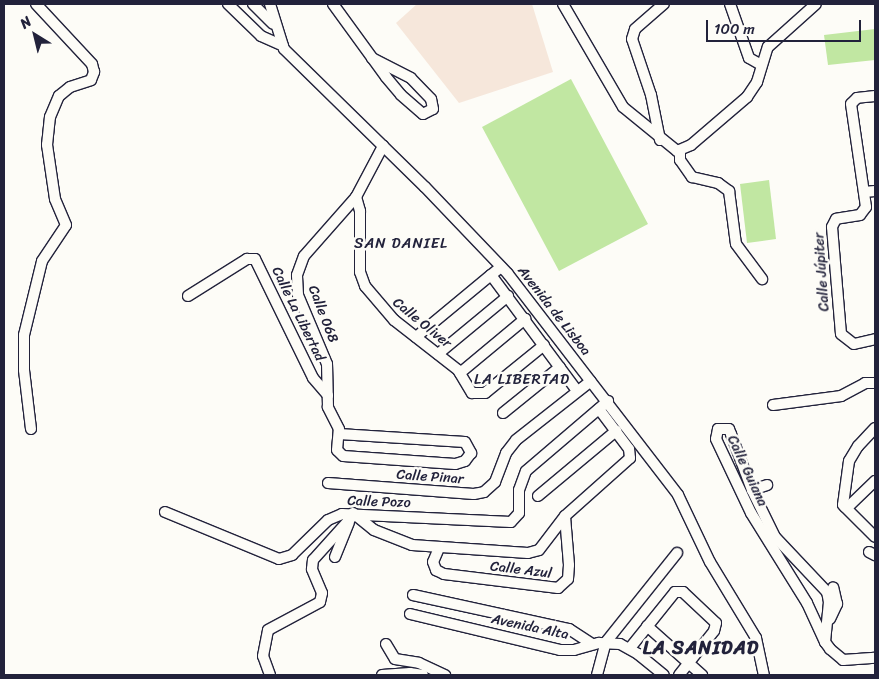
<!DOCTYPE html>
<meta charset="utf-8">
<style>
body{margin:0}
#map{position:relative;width:879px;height:679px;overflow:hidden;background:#fdfcf7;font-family:Sriracha,sans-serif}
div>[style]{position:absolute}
.built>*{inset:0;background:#f6e7db}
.green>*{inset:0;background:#c1e7a2}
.roads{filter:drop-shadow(1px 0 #22223b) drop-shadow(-1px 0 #22223b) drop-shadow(0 1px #22223b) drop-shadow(0 -1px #22223b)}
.minor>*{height:10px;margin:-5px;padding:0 5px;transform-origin:5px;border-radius:5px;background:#fdfcf7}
span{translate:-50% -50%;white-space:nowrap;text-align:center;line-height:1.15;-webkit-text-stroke:5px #fdfcf7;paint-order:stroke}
.street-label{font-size:14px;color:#22223b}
.neighbourhood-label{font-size:15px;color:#22223b;letter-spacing:1px}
.district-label{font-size:19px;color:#22223b;font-weight:700;letter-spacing:1px}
.frame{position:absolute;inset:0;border:5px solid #22223b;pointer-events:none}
.north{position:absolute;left:10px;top:10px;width:50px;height:50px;-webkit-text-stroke:4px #fdfcf7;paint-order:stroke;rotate:324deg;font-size:14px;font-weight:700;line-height:20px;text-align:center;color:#22223b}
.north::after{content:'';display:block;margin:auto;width:18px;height:22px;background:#22223b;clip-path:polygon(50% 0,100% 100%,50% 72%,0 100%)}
.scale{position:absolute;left:706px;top:20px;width:155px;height:22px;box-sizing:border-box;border:2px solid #22223b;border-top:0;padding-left:6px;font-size:15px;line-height:18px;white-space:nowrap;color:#22223b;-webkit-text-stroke:4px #fdfcf7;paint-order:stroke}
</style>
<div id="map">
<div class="built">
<div style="clip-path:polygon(417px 4px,532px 4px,553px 72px,459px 103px,396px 23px)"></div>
</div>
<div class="green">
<div style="clip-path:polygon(875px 29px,875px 60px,828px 65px,824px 35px)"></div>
<div style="clip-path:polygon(571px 79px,648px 224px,559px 271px,482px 127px)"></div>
<div style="clip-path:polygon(769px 180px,776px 239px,747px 243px,740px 184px)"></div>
</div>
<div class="roads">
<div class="minor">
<div style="left:228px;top:4px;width:46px;rotate:44.1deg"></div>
<div style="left:261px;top:36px;width:24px;rotate:24deg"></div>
<div style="left:253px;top:4px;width:28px;rotate:45deg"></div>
<div style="left:270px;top:4px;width:47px;rotate:72.7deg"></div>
<div style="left:284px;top:49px;width:197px;rotate:44.4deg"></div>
<div style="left:425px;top:187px;width:120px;rotate:46.3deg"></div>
<div style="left:508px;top:274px;width:279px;rotate:52.4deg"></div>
<div style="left:678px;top:495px;width:74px;rotate:64.5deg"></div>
<div style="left:710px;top:562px;width:89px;rotate:58.8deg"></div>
<div style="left:756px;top:638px;width:38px;rotate:78deg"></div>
<div style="left:333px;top:4px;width:90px;rotate:54deg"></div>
<div style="left:386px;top:77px;width:23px;rotate:50deg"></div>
<div style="left:401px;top:95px;width:29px;rotate:41deg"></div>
<div style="left:423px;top:114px;width:11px;rotate:-27deg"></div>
<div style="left:433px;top:109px;width:10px;rotate:-101deg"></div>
<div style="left:431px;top:99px;width:29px;rotate:-134deg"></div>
<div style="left:411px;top:78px;width:44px;rotate:-152.9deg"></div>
<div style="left:563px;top:4px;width:119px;rotate:59.8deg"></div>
<div style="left:623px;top:107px;width:70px;rotate:39.2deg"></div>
<div style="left:677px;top:151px;width:15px;rotate:-23deg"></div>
<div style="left:691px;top:145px;width:74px;rotate:-40.6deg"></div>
<div style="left:747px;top:97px;width:18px;rotate:-56deg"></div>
<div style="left:757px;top:82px;width:37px;rotate:-73deg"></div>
<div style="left:768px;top:47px;width:64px;rotate:-41.9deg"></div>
<div style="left:730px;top:4px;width:57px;rotate:70.6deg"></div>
<div style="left:749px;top:58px;width:13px;rotate:29deg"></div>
<div style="left:875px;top:96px;width:18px;rotate:174deg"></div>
<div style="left:857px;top:98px;width:8px;rotate:135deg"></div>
<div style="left:851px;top:104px;width:104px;rotate:81.7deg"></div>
<div style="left:866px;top:207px;width:10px;rotate:127deg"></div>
<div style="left:860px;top:215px;width:24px;rotate:171deg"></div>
<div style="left:836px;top:219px;width:9px;rotate:117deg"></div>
<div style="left:832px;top:227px;width:107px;rotate:85.2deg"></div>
<div style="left:841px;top:334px;width:16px;rotate:38deg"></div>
<div style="left:854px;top:344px;width:22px;rotate:-13deg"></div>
<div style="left:660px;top:140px;width:46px;rotate:-101.3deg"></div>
<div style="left:651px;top:95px;width:59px;rotate:-108.7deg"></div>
<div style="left:632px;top:39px;width:10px;rotate:-73deg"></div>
<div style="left:635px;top:29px;width:38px;rotate:-41deg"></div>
<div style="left:680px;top:150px;width:10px;rotate:90deg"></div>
<div style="left:680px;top:160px;width:21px;rotate:55deg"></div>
<div style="left:692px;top:177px;width:27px;rotate:13deg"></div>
<div style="left:718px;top:183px;width:14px;rotate:36deg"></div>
<div style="left:729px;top:191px;width:53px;rotate:82.5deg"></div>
<div style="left:736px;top:244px;width:44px;rotate:53.4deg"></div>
<div style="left:864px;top:192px;width:11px;rotate:-5deg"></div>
<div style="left:356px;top:197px;width:15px;rotate:74deg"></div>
<div style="left:360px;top:211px;width:61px;rotate:90deg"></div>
<div style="left:360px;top:272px;width:15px;rotate:70deg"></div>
<div style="left:365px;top:286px;width:45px;rotate:49.5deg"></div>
<div style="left:394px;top:320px;width:81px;rotate:38deg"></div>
<div style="left:458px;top:370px;width:27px;rotate:59deg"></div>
<div style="left:472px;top:393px;width:13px"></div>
<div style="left:485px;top:393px;width:76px;rotate:-39.1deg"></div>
<div style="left:501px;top:267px;width:13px;rotate:141deg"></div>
<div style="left:491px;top:275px;width:144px;rotate:53.4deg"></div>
<div style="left:188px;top:296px;width:70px;rotate:-32.1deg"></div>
<div style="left:247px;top:259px;width:8px"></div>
<div style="left:255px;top:259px;width:132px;rotate:64deg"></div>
<div style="left:313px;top:378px;width:23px;rotate:49deg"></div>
<div style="left:416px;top:337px;width:97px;rotate:-39.6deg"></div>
<div style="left:438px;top:354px;width:91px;rotate:-39.6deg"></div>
<div style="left:460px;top:373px;width:85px;rotate:-39.7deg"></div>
<div style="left:773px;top:405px;width:69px;rotate:-7.5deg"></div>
<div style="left:841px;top:396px;width:27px;rotate:-28deg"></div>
<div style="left:865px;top:383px;width:10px"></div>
<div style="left:503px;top:413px;width:73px;rotate:-38.9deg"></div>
<div style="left:875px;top:428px;width:25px;rotate:133deg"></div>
<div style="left:858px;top:446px;width:17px;rotate:121deg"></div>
<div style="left:849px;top:461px;width:44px;rotate:97.8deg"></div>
<div style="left:843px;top:505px;width:45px;rotate:45deg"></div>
<div style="left:31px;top:429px;width:59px;rotate:-96.8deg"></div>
<div style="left:24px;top:370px;width:35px;rotate:-90deg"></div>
<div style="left:24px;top:335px;width:76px;rotate:-76.3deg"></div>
<div style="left:42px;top:261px;width:43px;rotate:-56.3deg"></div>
<div style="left:66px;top:225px;width:28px;rotate:-113deg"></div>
<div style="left:55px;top:199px;width:55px;rotate:-98.4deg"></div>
<div style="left:47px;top:145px;width:28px;rotate:-84deg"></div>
<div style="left:50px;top:117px;width:23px;rotate:-67deg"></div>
<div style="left:59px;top:96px;width:14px;rotate:-39deg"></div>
<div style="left:70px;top:87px;width:22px;rotate:-18deg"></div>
<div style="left:91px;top:80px;width:9px;rotate:-69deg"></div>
<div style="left:94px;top:72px;width:8px;rotate:-104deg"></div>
<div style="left:92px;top:64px;width:82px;rotate:-133deg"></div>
<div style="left:339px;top:434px;width:126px;rotate:3.6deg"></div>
<div style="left:465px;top:442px;width:13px;rotate:61deg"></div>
<div style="left:471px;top:453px;width:10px;rotate:127deg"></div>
<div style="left:465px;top:461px;width:10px;rotate:163deg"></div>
<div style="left:455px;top:464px;width:112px;rotate:-175.9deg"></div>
<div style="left:343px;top:456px;width:8px;rotate:-135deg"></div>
<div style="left:337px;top:450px;width:21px;rotate:-85deg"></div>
<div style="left:339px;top:429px;width:25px;rotate:-117deg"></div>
<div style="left:328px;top:407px;width:43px;rotate:-91.3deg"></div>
<div style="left:327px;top:364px;width:75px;rotate:-112.8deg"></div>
<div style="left:298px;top:295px;width:20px;rotate:-93deg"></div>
<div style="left:297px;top:275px;width:20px;rotate:-70deg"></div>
<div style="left:304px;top:256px;width:79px;rotate:-48.6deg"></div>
<div style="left:356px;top:197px;width:58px;rotate:-62.1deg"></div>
<div style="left:328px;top:483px;width:146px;rotate:4.3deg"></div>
<div style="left:474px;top:494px;width:10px;rotate:-11deg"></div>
<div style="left:484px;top:492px;width:15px;rotate:-42deg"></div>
<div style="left:495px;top:482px;width:31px;rotate:-69deg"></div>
<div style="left:506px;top:453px;width:16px;rotate:-52deg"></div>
<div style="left:516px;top:440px;width:95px;rotate:-38.2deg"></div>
<div style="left:752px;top:490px;width:16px;rotate:-18deg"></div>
<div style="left:538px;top:496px;width:102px;rotate:-39.8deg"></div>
<div style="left:845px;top:507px;width:4px;rotate:-14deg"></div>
<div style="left:849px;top:506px;width:36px;rotate:-44deg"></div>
<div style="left:165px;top:512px;width:123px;rotate:22.4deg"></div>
<div style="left:279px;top:559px;width:14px;rotate:-17deg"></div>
<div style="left:292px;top:555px;width:50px;rotate:-44.2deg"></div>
<div style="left:328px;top:520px;width:15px;rotate:-23deg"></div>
<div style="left:342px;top:514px;width:169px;rotate:2.7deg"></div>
<div style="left:511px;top:522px;width:12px;rotate:-48deg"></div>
<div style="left:519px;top:513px;width:23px;rotate:-90deg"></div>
<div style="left:519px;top:490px;width:20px;rotate:-70deg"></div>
<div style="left:526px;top:471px;width:108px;rotate:-40.5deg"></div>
<div style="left:353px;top:513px;width:27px;rotate:39deg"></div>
<div style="left:374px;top:530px;width:41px;rotate:21.5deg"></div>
<div style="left:412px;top:545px;width:116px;rotate:3.9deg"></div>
<div style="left:528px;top:553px;width:11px;rotate:-15deg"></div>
<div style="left:539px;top:550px;width:43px;rotate:-52.6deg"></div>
<div style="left:565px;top:516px;width:87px;rotate:-41.7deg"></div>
<div style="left:630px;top:458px;width:9px;rotate:-96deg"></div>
<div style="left:629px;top:449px;width:50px;rotate:-126.9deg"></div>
<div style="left:439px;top:548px;width:15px;rotate:113deg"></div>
<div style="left:433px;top:562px;width:9px;rotate:69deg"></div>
<div style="left:436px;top:570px;width:9px;rotate:27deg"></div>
<div style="left:444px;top:574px;width:115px;rotate:7deg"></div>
<div style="left:558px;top:588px;width:13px;rotate:-42deg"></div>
<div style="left:568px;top:579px;width:14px;rotate:-86deg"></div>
<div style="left:569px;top:565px;width:49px;rotate:-94.7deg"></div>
<div style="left:869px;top:552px;width:7px;rotate:27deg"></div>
<div style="left:335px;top:557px;width:37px;rotate:-68deg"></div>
<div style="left:413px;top:595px;width:160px;rotate:12.3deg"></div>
<div style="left:569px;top:629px;width:27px;rotate:33deg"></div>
<div style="left:410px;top:614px;width:154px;rotate:13.5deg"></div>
<div style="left:560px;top:650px;width:14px"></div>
<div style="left:574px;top:650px;width:26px;rotate:-16deg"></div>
<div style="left:599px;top:643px;width:21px;rotate:3deg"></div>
<div style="left:620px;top:644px;width:21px;rotate:29deg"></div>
<div style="left:638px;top:654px;width:33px;rotate:39deg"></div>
<div style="left:830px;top:619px;width:17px;rotate:-65deg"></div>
<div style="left:837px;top:604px;width:17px;rotate:-103deg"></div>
<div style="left:647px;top:626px;width:74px;rotate:41.7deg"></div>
<div style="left:825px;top:642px;width:40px;rotate:-84.3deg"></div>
<div style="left:829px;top:602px;width:10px;rotate:-101deg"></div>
<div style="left:827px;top:592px;width:76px;rotate:-133.4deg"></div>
<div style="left:775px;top:537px;width:52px;rotate:-116.1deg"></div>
<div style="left:752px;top:490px;width:60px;rotate:-110.6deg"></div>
<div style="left:731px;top:434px;width:5px;rotate:-112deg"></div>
<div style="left:729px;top:429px;width:11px;rotate:180deg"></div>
<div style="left:718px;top:429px;width:10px;rotate:101deg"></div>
<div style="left:716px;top:439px;width:82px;rotate:64.7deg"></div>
<div style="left:751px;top:513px;width:106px;rotate:58.1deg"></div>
<div style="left:807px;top:603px;width:43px;rotate:65.2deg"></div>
<div style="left:825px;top:642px;width:9px;rotate:54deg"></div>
<div style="left:830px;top:649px;width:17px;rotate:40deg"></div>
<div style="left:843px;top:660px;width:32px;rotate:-4deg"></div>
<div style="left:386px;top:644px;width:17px;rotate:59deg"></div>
<div style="left:395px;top:659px;width:24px;rotate:9deg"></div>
<div style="left:419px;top:663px;width:29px;rotate:25deg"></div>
<div style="left:630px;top:648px;width:72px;rotate:-51.2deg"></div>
<div style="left:675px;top:592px;width:8px"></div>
<div style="left:683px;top:592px;width:45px;rotate:43.2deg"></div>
<div style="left:716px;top:623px;width:8px;rotate:104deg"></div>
<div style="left:714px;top:631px;width:56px;rotate:128.5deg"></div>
<div style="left:270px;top:675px;width:20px;rotate:-110deg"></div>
<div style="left:263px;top:656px;width:26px;rotate:-79deg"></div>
<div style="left:268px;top:630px;width:59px;rotate:-28.3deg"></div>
<div style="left:320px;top:602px;width:9px;rotate:-77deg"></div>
<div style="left:322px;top:593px;width:26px;rotate:-113deg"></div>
<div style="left:312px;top:569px;width:9px;rotate:-84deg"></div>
<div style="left:313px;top:560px;width:57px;rotate:-47.9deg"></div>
<div style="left:382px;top:675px;width:28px;rotate:-4deg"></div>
<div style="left:410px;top:673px;width:13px;rotate:9deg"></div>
<div style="left:597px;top:675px;width:34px;rotate:-75deg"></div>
<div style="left:606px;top:642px;width:114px;rotate:-51.4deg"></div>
</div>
</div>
<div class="street-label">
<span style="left:822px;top:272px;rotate:-94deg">Calle Júpiter</span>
<span style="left:554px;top:311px;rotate:52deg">Avenida de Lisboa</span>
<span style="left:298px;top:314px;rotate:64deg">Calle La Libertad</span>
<span style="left:323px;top:314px;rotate:69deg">Calle 068</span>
<span style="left:422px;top:323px;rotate:39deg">Calle Oliver</span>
<span style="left:747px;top:471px;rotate:65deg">Calle Guiana</span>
<span style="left:430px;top:477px;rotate:4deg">Calle Pinar</span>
<span style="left:379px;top:502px;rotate:2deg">Calle Pozo</span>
<span style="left:521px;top:570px;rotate:7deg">Calle Azul</span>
<span style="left:530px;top:627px;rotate:12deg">Avenida Alta</span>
</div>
<div class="neighbourhood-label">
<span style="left:401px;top:244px">SAN DANIEL</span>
<span style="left:522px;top:380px">LA LIBERTAD</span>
</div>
<div class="district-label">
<span style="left:701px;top:648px">LA SANIDAD</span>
</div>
<div class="frame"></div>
<div class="north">N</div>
<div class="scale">100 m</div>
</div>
